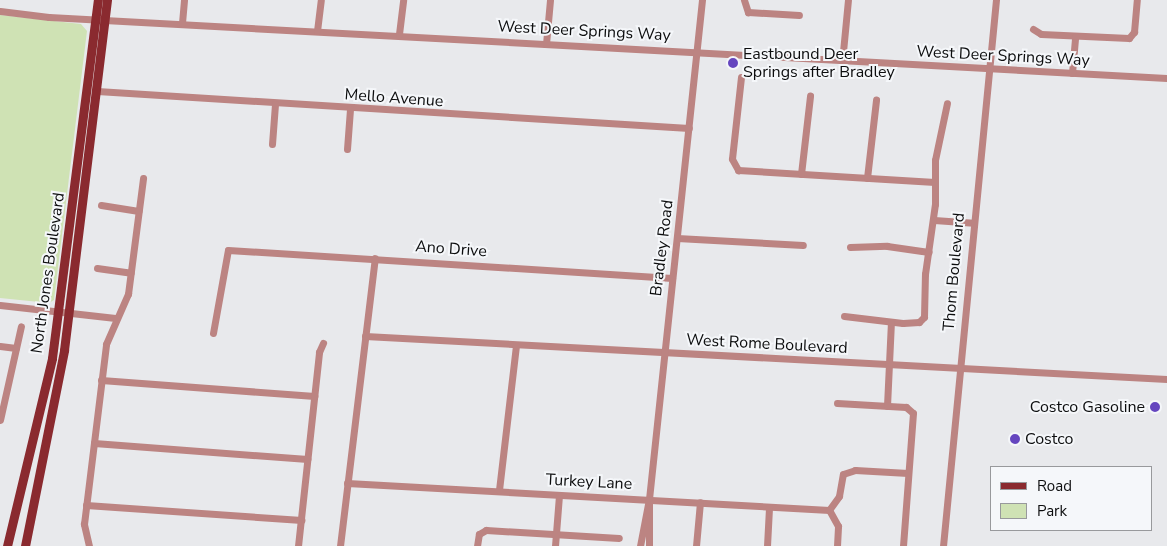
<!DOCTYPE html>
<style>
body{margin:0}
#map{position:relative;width:1167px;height:546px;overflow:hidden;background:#e8e9ec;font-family:"Nunito Sans",sans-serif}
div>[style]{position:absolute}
.green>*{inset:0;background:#cfe2b4}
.minor>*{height:7px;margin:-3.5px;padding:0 3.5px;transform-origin:3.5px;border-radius:3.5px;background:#bc8482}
.major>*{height:9px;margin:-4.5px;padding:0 4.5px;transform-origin:4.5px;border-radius:4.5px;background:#8a2a2f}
.dots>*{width:14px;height:14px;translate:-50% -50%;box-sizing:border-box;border:2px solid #f5f7fa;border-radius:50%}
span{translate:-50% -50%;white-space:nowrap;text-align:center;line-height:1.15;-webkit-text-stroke:4px #f5f7fa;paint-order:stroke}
.street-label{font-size:16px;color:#0c0d0e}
.poi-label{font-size:16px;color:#0c0d0e}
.left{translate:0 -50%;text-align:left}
.right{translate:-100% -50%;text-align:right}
.legend{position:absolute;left:990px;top:466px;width:162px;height:65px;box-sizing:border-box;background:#f5f7fa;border:1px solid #98999c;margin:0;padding:6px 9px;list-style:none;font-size:15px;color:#0c0d0e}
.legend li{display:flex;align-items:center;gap:10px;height:25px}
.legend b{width:25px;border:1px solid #98999c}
</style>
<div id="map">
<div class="green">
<div style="clip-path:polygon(0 15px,81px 24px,87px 31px,54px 300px,49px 303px,0 298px)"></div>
</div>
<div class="minor">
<div style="left:744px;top:0;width:13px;rotate:72deg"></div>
<div style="left:748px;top:12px;width:51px;rotate:3.4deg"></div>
<div style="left:0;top:11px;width:49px;rotate:7deg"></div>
<div style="left:49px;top:17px;width:1120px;rotate:3.12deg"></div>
<div style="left:182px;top:23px;width:23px;rotate:-85deg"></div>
<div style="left:1033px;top:29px;width:9px;rotate:32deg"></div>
<div style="left:1041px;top:34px;width:88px;rotate:2.6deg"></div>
<div style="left:1129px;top:38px;width:8px;rotate:-50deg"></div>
<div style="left:1134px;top:32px;width:32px;rotate:-85deg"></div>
<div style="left:317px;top:31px;width:31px;rotate:-83deg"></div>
<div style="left:399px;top:34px;width:34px;rotate:-83deg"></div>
<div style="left:546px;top:44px;width:44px;rotate:-84.8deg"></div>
<div style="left:842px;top:62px;width:62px;rotate:-84.5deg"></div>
<div style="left:1072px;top:73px;width:37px;rotate:-85deg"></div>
<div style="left:741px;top:77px;width:82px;rotate:96.3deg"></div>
<div style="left:732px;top:159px;width:13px;rotate:61deg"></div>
<div style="left:738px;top:170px;width:197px;rotate:3.5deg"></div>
<div style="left:97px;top:91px;width:593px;rotate:3.58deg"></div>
<div style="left:272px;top:144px;width:40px;rotate:-85.7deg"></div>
<div style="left:347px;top:149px;width:40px;rotate:-85.7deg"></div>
<div style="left:801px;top:174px;width:79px;rotate:-83.4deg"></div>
<div style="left:867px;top:178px;width:79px;rotate:-83.4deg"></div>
<div style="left:101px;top:205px;width:38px;rotate:9deg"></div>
<div style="left:934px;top:220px;width:39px;rotate:4deg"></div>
<div style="left:677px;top:238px;width:126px;rotate:3.2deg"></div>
<div style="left:850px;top:247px;width:37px;rotate:-2deg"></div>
<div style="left:887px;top:246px;width:42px;rotate:8.1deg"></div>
<div style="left:97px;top:268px;width:34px;rotate:8deg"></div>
<div style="left:0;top:305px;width:116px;rotate:6.4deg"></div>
<div style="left:844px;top:316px;width:59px;rotate:6.8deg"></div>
<div style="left:903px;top:323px;width:16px;rotate:-4deg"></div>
<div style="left:919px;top:322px;width:7px;rotate:-45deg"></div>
<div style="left:924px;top:317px;width:43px;rotate:-88.7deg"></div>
<div style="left:925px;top:274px;width:71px;rotate:-81.9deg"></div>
<div style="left:935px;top:204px;width:44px;rotate:-90deg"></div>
<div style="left:935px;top:160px;width:58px;rotate:-78.1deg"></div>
<div style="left:213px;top:333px;width:84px;rotate:-79.8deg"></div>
<div style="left:228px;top:250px;width:445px;rotate:3.6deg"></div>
<div style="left:365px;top:336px;width:803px;rotate:3.07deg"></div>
<div style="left:0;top:346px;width:16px;rotate:7deg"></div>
<div style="left:101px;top:380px;width:214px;rotate:4.3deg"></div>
<div style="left:837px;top:403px;width:69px;rotate:3.3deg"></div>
<div style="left:906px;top:407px;width:9px;rotate:41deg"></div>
<div style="left:913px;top:413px;width:133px;rotate:94.3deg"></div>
<div style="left:887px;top:406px;width:84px;rotate:-87.3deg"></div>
<div style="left:0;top:420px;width:96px;rotate:-77.4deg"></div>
<div style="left:94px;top:443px;width:214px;rotate:4.3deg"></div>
<div style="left:347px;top:483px;width:483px;rotate:3.2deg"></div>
<div style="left:499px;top:490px;width:146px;rotate:-83.3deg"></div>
<div style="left:86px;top:505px;width:216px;rotate:4deg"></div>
<div style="left:89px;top:546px;width:23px;rotate:-103deg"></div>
<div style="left:84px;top:524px;width:181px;rotate:-83deg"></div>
<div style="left:106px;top:344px;width:55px;rotate:-66.3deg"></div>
<div style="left:128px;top:294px;width:117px;rotate:-82.6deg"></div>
<div style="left:298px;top:546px;width:195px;rotate:-83.8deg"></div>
<div style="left:319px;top:352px;width:10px;rotate:-66deg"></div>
<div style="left:340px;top:546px;width:290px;rotate:-83.1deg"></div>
<div style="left:477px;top:546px;width:12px;rotate:-81deg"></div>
<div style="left:479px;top:534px;width:8px;rotate:-30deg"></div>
<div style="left:486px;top:530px;width:133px;rotate:3.4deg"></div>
<div style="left:555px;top:546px;width:51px;rotate:-85.5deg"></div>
<div style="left:640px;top:546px;width:48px;rotate:-79.2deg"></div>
<div style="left:649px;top:499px;width:502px;rotate:-83.94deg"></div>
<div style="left:649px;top:546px;width:46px;rotate:-90deg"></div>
<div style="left:696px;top:546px;width:44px;rotate:-84.8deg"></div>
<div style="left:767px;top:546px;width:39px;rotate:-87deg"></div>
<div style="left:837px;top:546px;width:20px;rotate:-87deg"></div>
<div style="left:838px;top:526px;width:18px;rotate:-119deg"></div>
<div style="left:829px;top:510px;width:17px;rotate:-54deg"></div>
<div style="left:839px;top:496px;width:22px;rotate:-80deg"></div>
<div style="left:843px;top:474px;width:13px;rotate:-18deg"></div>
<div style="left:855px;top:470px;width:53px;rotate:3.2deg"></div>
<div style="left:943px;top:546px;width:549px;rotate:-84.46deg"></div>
</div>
<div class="major">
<div style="left:7px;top:546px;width:193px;rotate:-76.5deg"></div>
<div style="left:52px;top:358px;width:361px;rotate:-82.7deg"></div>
<div style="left:25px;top:546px;width:200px;rotate:-78.7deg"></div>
<div style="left:64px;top:350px;width:353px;rotate:-83deg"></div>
</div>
<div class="dots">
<div style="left:733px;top:63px;background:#6546bf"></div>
<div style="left:1155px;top:407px;background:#6546bf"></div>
<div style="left:1015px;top:439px;background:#6546bf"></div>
</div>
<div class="street-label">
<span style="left:584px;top:31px;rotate:3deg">West Deer Springs Way</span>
<span style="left:1003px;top:56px;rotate:3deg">West Deer Springs Way</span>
<span style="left:394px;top:98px;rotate:4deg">Mello Avenue</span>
<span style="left:662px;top:248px;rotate:-83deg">Bradley Road</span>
<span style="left:451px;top:249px;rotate:4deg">Ano Drive</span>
<span style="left:954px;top:272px;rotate:-85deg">Thom Boulevard</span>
<span style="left:48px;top:273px;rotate:-82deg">North Jones Boulevard</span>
<span style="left:767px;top:344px;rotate:3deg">West Rome Boulevard</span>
<span style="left:589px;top:482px;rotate:3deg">Turkey Lane</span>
</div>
<div class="poi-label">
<span class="left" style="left:743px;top:63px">Eastbound Deer<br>Springs after Bradley</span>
<span class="right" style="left:1145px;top:407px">Costco Gasoline</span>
<span class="left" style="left:1025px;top:439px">Costco</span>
</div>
<ul class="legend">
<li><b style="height:6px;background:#8a2a2f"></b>Road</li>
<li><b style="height:14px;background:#cfe2b4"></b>Park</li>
</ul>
</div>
